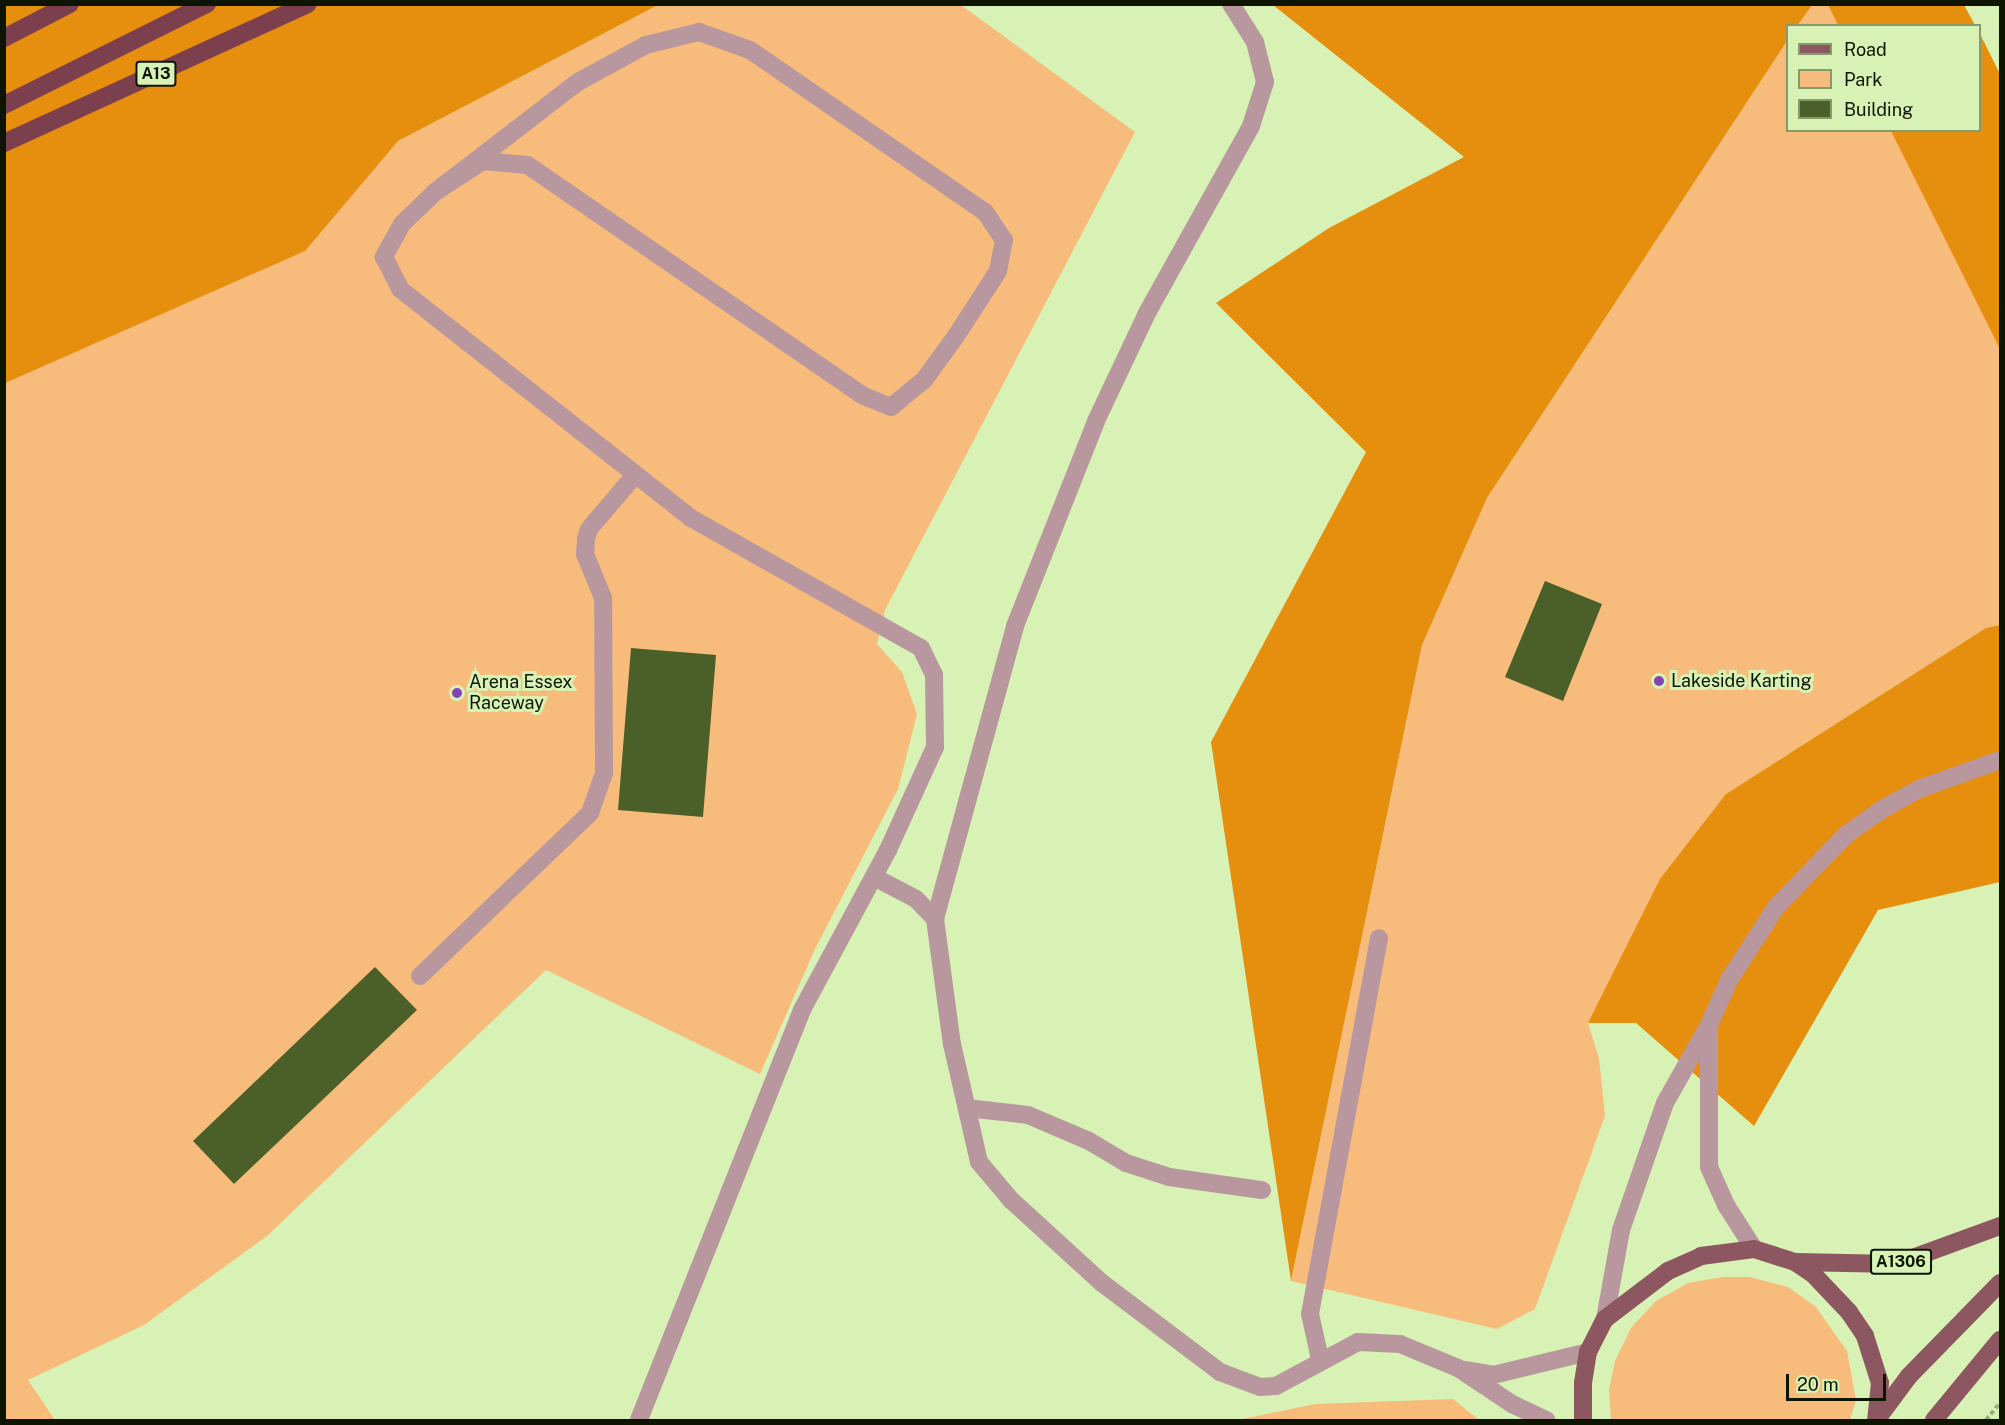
<!DOCTYPE html>
<style>
body{margin:0}
#map{position:relative;width:2005px;height:1425px;overflow:hidden;background:#d7f2b4;font-family:"Public Sans",sans-serif}
div>[style]{position:absolute}
.green>*{inset:0;background:#f7bb7c}
.forest>*{inset:0;background:#e68e0e}
.building>*{inset:0;background:#4b6029}
.path>*{height:4px;margin-top:-2px;transform-origin:0;background:repeating-linear-gradient(90deg,#98ad7c 0 4.5px,transparent 0 7.5px)}
.minor>*{height:18px;margin:-9px;padding:0 9px;transform-origin:9px;border-radius:9px;background:#b8989e}
.major>*{height:18px;margin:-9px;padding:0 9px;transform-origin:9px;border-radius:9px;background:#8d5762}
.highway>*{height:18px;margin:-9px;padding:0 9px;transform-origin:9px;border-radius:9px;background:#7c3f4d}
.dots>*{width:16px;height:16px;translate:-50% -50%;box-sizing:border-box;border:3px solid #d7f2b4;border-radius:50%}
span{translate:-50% -50%;white-space:nowrap;text-align:center;line-height:1.15;-webkit-text-stroke:6px #d7f2b4;paint-order:stroke}
.shield-label span{padding:2px 4px;background:#d7f2b4;border:2px solid;border-radius:4px;-webkit-text-stroke-width:0}
.shield-label{font-size:16px;color:#0d1501;font-weight:700}
.poi-label{font-size:18px;color:#0d1501}
.left{translate:0 -50%;text-align:left}
.frame{position:absolute;inset:0;border:6px solid #0d1501;pointer-events:none}
.legend{position:absolute;left:1786px;top:24px;width:195px;height:108px;box-sizing:border-box;background:#d7f2b4;border:2px solid #869a6c;margin:0;padding:8px 10px;list-style:none;font-size:18px;color:#0d1501}
.legend li{display:flex;align-items:center;gap:12px;height:30px}
.legend b{width:30px;border:2px solid #869a6c}
.scale{position:absolute;left:1786px;top:1374px;width:100px;height:27px;box-sizing:border-box;border:3px solid #0d1501;border-top:0;padding-left:8px;font-size:18px;line-height:21px;white-space:nowrap;color:#0d1501;-webkit-text-stroke:4px #d7f2b4;paint-order:stroke}
</style>
<div id="map">
<div class="green">
<div style="clip-path:polygon(1812px 4px,1828px 5px,1839px 26px,1798px 26px)"></div>
<div style="clip-path:polygon(658px 5px,961px 5px,1135px 132px,885px 610px,877px 644px,902px 672px,917px 714px,898px 789px,815px 949px,760px 1074px,546px 970px,267px 1236px,144px 1325px,28px 1380px,55px 1420px,5px 1420px,5px 382px,398px 141px)"></div>
<div style="clip-path:polygon(1787px 41px,1788px 130px,1892px 131px,2000px 347px,2000px 625px,1986px 628px,1726px 794px,1588px 1023px,1599px 1058px,1605px 1116px,1535px 1309px,1497px 1329px,1291px 1281px,1422px 645px,1487px 498px)"></div>
<div style="clip-path:polygon(1723px 1277px,1750px 1277px,1788px 1287px,1816px 1307px,1847px 1351px,1856px 1400px,1850px 1420px,1611px 1420px,1609px 1390px,1615px 1361px,1631px 1328px,1656px 1301px,1688px 1283px)"></div>
<div style="clip-path:polygon(1453px 1399px,1479px 1420px,1237px 1420px,1316px 1404px)"></div>
</div>
<div class="forest">
<div style="clip-path:polygon(5px 5px,658px 5px,398px 141px,305px 251px,5px 383px)"></div>
<div style="clip-path:polygon(1273px 5px,1812px 5px,1798px 25px,1788px 26px,1787px 41px,1487px 498px,1422px 645px,1291px 1281px,1211px 742px,1366px 452px,1216px 303px,1329px 228px,1464px 157px)"></div>
<div style="clip-path:polygon(1828px 5px,1964px 5px,1975px 25px,1838px 25px)"></div>
<div style="clip-path:polygon(1980px 34px,2000px 74px,2000px 349px,1891px 131px,1980px 130px)"></div>
<div style="clip-path:polygon(2000px 625px,2000px 882px,1878px 910px,1754px 1126px,1636px 1023px,1588px 1023px,1660px 879px,1726px 794px,1986px 628px)"></div>
</div>
<div class="building">
<div style="clip-path:polygon(1545px 581px,1602px 604px,1563px 701px,1505px 677px)"></div>
<div style="clip-path:polygon(631px 648px,716px 655px,703px 817px,618px 810px)"></div>
<div style="clip-path:polygon(375px 967px,417px 1010px,234px 1184px,193px 1141px)"></div>
</div>
<div class="path">
<div style="left:1986px;top:1420px;width:22px;rotate:-51deg"></div>
</div>
<div class="minor">
<div style="left:435px;top:192px;width:180px;rotate:-37.6deg"></div>
<div style="left:578px;top:82px;width:77px;rotate:-28.6deg"></div>
<div style="left:646px;top:45px;width:55px;rotate:-13.8deg"></div>
<div style="left:699px;top:32px;width:54px;rotate:19.4deg"></div>
<div style="left:750px;top:50px;width:285px;rotate:34.6deg"></div>
<div style="left:985px;top:212px;width:34px;rotate:56deg"></div>
<div style="left:1004px;top:240px;width:32px;rotate:101deg"></div>
<div style="left:998px;top:271px;width:74px;rotate:122.8deg"></div>
<div style="left:958px;top:333px;width:57px;rotate:125.7deg"></div>
<div style="left:925px;top:379px;width:44px;rotate:140.5deg"></div>
<div style="left:891px;top:407px;width:31px;rotate:-158deg"></div>
<div style="left:862px;top:395px;width:406px;rotate:-145.5deg"></div>
<div style="left:527px;top:165px;width:44px;rotate:-174.8deg"></div>
<div style="left:483px;top:161px;width:57px;rotate:147.1deg"></div>
<div style="left:435px;top:192px;width:46px;rotate:135.9deg"></div>
<div style="left:402px;top:224px;width:38px;rotate:119deg"></div>
<div style="left:384px;top:257px;width:36px;rotate:63deg"></div>
<div style="left:400px;top:289px;width:370px;rotate:38.2deg"></div>
<div style="left:691px;top:518px;width:264px;rotate:29.5deg"></div>
<div style="left:921px;top:648px;width:30px;rotate:64deg"></div>
<div style="left:934px;top:675px;width:72px;rotate:89.2deg"></div>
<div style="left:935px;top:747px;width:113px;rotate:114.5deg"></div>
<div style="left:888px;top:850px;width:182px;rotate:118.3deg"></div>
<div style="left:802px;top:1010px;width:441px;rotate:111.7deg"></div>
<div style="left:874px;top:877px;width:47px;rotate:27.6deg"></div>
<div style="left:916px;top:899px;width:28px;rotate:46deg"></div>
<div style="left:935px;top:919px;width:126px;rotate:82.3deg"></div>
<div style="left:952px;top:1044px;width:121px;rotate:77.1deg"></div>
<div style="left:979px;top:1162px;width:50px;rotate:49.9deg"></div>
<div style="left:1011px;top:1200px;width:123px;rotate:42.4deg"></div>
<div style="left:1102px;top:1283px;width:148px;rotate:37deg"></div>
<div style="left:1220px;top:1372px;width:43px;rotate:20.6deg"></div>
<div style="left:1260px;top:1387px;width:16px;rotate:-4deg"></div>
<div style="left:1276px;top:1386px;width:93px;rotate:-28.2deg"></div>
<div style="left:1358px;top:1342px;width:42px;rotate:2.7deg"></div>
<div style="left:1400px;top:1344px;width:63px;rotate:22.5deg"></div>
<div style="left:1458px;top:1368px;width:65px;rotate:33.7deg"></div>
<div style="left:1512px;top:1404px;width:38px;rotate:25deg"></div>
<div style="left:935px;top:919px;width:304px;rotate:-74.7deg"></div>
<div style="left:1015px;top:626px;width:220px;rotate:-68.4deg"></div>
<div style="left:1096px;top:421px;width:119px;rotate:-64.7deg"></div>
<div style="left:1147px;top:313px;width:214px;rotate:-60.9deg"></div>
<div style="left:1251px;top:126px;width:46px;rotate:-72.3deg"></div>
<div style="left:1265px;top:82px;width:41px;rotate:-104deg"></div>
<div style="left:1255px;top:42px;width:45px;rotate:-122.3deg"></div>
<div style="left:420px;top:976px;width:236px;rotate:-43.8deg"></div>
<div style="left:590px;top:813px;width:42px;rotate:-70.7deg"></div>
<div style="left:604px;top:773px;width:175px;rotate:-90.3deg"></div>
<div style="left:603px;top:598px;width:48px;rotate:-112.2deg"></div>
<div style="left:585px;top:554px;width:15px;rotate:-86deg"></div>
<div style="left:586px;top:539px;width:10px;rotate:-73deg"></div>
<div style="left:589px;top:529px;width:71px;rotate:-49.6deg"></div>
<div style="left:1709px;top:1027px;width:140px;rotate:90deg"></div>
<div style="left:1709px;top:1167px;width:42px;rotate:65.9deg"></div>
<div style="left:1726px;top:1205px;width:52px;rotate:57.5deg"></div>
<div style="left:967px;top:1108px;width:61px;rotate:6.5deg"></div>
<div style="left:1028px;top:1115px;width:66px;rotate:23.1deg"></div>
<div style="left:1089px;top:1141px;width:43px;rotate:30.7deg"></div>
<div style="left:1126px;top:1163px;width:45px;rotate:18deg"></div>
<div style="left:1169px;top:1177px;width:94px;rotate:8deg"></div>
<div style="left:1605px;top:1319px;width:90px;rotate:-79.8deg"></div>
<div style="left:1621px;top:1230px;width:134px;rotate:-70.9deg"></div>
<div style="left:1665px;top:1103px;width:90px;rotate:-60.6deg"></div>
<div style="left:1709px;top:1025px;width:49px;rotate:-66deg"></div>
<div style="left:1729px;top:980px;width:87px;rotate:-57.2deg"></div>
<div style="left:1776px;top:907px;width:102px;rotate:-45.8deg"></div>
<div style="left:1847px;top:834px;width:42px;rotate:-35.2deg"></div>
<div style="left:1881px;top:810px;width:43px;rotate:-28.9deg"></div>
<div style="left:1919px;top:789px;width:86px;rotate:-19.7deg"></div>
<div style="left:1320px;top:1359px;width:46px;rotate:-102.5deg"></div>
<div style="left:1310px;top:1314px;width:382px;rotate:-79.6deg"></div>
<div style="left:1466px;top:1370px;width:27px;rotate:10deg"></div>
<div style="left:1493px;top:1375px;width:98px;rotate:-13.6deg"></div>
</div>
<div class="major">
<div style="left:1795px;top:1262px;width:101px;rotate:1.1deg"></div>
<div style="left:1896px;top:1264px;width:111px;rotate:-20.1deg"></div>
<div style="left:1877px;top:1419px;width:54px;rotate:-53.3deg"></div>
<div style="left:1909px;top:1376px;width:130px;rotate:-45.6deg"></div>
<div style="left:1583px;top:1420px;width:37px;rotate:-90deg"></div>
<div style="left:1583px;top:1383px;width:31px;rotate:-81deg"></div>
<div style="left:1588px;top:1352px;width:37px;rotate:-63deg"></div>
<div style="left:1605px;top:1319px;width:79px;rotate:-37.3deg"></div>
<div style="left:1668px;top:1271px;width:36px;rotate:-24deg"></div>
<div style="left:1701px;top:1256px;width:53px;rotate:-7.5deg"></div>
<div style="left:1754px;top:1249px;width:43px;rotate:17.6deg"></div>
<div style="left:1795px;top:1262px;width:22px;rotate:34deg"></div>
<div style="left:1813px;top:1274px;width:52px;rotate:46.5deg"></div>
<div style="left:1849px;top:1312px;width:29px;rotate:56deg"></div>
<div style="left:1865px;top:1336px;width:49px;rotate:72.3deg"></div>
<div style="left:1880px;top:1383px;width:37px;rotate:96deg"></div>
<div style="left:1934px;top:1420px;width:104px;rotate:-50.5deg"></div>
</div>
<div class="highway">
<div style="left:4px;top:38px;width:74px;rotate:-27.3deg"></div>
<div style="left:4px;top:105px;width:227px;rotate:-26.5deg"></div>
<div style="left:4px;top:143px;width:334px;rotate:-24.6deg"></div>
</div>
<div class="dots">
<div style="left:1659px;top:681px;background:#8342b6"></div>
<div style="left:457px;top:693px;background:#8342b6"></div>
</div>
<div class="shield-label">
<span style="left:156px;top:74px">A13</span>
<span style="left:1901px;top:1262px">A1306</span>
</div>
<div class="poi-label">
<span class="left" style="left:1671px;top:681px">Lakeside Karting</span>
<span class="left" style="left:469px;top:693px">Arena Essex<br>Raceway</span>
</div>
<div class="frame"></div>
<ul class="legend">
<li><b style="height:8px;background:#8d5762"></b>Road</li>
<li><b style="height:16px;background:#f7bb7c"></b>Park</li>
<li><b style="height:16px;background:#4b6029"></b>Building</li>
</ul>
<div class="scale">20 m</div>
</div>
